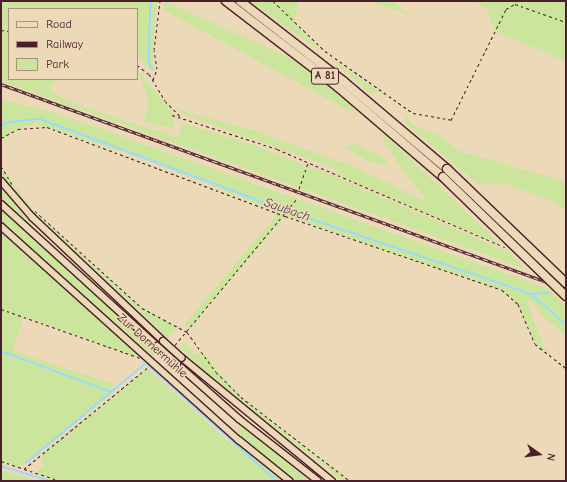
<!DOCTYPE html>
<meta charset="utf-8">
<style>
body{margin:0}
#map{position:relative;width:567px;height:482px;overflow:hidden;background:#ecd9b7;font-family:"Comic Neue",sans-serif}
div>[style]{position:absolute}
.green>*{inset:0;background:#cbe69c}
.stream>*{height:1.5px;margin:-0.75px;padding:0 0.75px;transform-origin:0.75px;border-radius:0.75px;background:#9adafc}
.path>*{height:1px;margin-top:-0.5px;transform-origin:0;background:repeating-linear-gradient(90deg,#4a1f2b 0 3px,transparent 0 6px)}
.roads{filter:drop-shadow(1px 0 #4a1f2b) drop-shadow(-1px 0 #4a1f2b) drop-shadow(0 1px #4a1f2b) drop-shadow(0 -1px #4a1f2b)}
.tertiary>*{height:5.5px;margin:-2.75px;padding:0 2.75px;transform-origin:2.75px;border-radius:2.75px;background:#ecd9b7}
.secondary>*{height:6px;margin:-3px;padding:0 3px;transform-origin:3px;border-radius:3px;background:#ecd9b7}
.motorway>*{height:8px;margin:-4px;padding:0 4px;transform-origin:4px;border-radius:4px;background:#ecd9b7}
.rail>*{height:3px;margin-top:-1.5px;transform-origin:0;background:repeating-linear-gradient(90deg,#ecd9b7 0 4.5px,#4a1f2b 0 9px);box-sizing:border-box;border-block:1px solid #4a1f2b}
.bridges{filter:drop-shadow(1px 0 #4a1f2b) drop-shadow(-1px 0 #4a1f2b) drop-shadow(0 1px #4a1f2b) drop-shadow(0 -1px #4a1f2b)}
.secondary-bridge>*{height:6px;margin:-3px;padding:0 3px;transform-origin:3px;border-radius:3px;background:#ecd9b7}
.motorway-bridge>*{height:8px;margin:-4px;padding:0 4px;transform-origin:4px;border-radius:4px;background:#ecd9b7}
span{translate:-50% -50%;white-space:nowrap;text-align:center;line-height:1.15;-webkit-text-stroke:3px #ecd9b7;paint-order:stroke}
.shield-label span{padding:1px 3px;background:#ecd9b7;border:1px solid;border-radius:3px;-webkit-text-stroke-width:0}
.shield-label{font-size:11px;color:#4a1f2b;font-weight:700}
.street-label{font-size:12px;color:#4a1f2b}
.water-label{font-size:13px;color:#563b4a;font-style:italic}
.frame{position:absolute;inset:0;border:2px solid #4a1f2b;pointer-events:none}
.legend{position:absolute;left:8px;top:8px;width:130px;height:72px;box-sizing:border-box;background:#ecd9b7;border:1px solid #ab8f7f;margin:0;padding:5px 7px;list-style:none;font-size:12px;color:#4a1f2b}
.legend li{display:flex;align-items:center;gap:8px;height:20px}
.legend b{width:20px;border:1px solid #ab8f7f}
.north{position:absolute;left:519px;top:434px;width:40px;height:40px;-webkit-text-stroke:3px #ecd9b7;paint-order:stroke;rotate:104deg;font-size:11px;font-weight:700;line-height:16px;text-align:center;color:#4a1f2b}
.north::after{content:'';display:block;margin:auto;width:14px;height:18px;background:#4a1f2b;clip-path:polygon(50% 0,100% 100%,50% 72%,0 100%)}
</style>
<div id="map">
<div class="green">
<div style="clip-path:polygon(1px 1px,157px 1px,152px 53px,154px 73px,137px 56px,137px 9px,9px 9px,9px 79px,56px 79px,50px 89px,65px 100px,141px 126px,178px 137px,183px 123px,257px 146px,305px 166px,307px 172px,309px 166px,322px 171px,510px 253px,526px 269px,1px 81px)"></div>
<div style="clip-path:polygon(164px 1px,290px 58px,350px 103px,357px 115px,164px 10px)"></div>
<div style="clip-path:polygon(250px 1px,299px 1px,294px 23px,326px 55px,380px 92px,370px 93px,326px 55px)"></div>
<div style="clip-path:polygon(369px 1px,392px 1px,410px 15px,376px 4px)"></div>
<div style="clip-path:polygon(473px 1px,566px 1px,566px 61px,495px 31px,487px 9px)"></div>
<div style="clip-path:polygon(137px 69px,172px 111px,174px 129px,144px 122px,149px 100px)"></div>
<div style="clip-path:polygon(1px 100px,56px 113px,549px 289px,566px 308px,566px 335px,546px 320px,534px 303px,526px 300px,547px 355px,532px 339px,518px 304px,502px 290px,285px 216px,189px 329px,184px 325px,275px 217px,275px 211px,136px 156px,36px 124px,24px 126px,2px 140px)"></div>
<div style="clip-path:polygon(171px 103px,185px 112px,250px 129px,352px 166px,429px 203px,403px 171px,380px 134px,385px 135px,502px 246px,336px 174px,340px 171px,323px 164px,182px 114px)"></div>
<div style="clip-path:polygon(406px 116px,413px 125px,442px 137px,459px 151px,566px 182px,566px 211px,553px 201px,506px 184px,478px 184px,404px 122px)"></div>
<div style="clip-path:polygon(356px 144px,385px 158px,389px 166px,367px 161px,344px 146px)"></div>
<div style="clip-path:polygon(1px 166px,33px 210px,74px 247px,142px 308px,178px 327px,168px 338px,30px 209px,8px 186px,1px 174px)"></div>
<div style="clip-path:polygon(1px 187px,3px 189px,39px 234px,1px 200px)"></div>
<div style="clip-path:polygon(1px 209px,36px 240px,159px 351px,154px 356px,107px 317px,1px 221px)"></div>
<div style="clip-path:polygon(1px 231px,141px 354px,134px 356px,24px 316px,13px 351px,113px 384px,112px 392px,19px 467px,1px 461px)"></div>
<div style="clip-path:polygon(185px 343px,195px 354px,204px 354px,241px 397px,350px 481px,343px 481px,224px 388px,179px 347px)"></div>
<div style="clip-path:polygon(147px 368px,232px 445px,239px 425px,310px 481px,60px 481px,35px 473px,44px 466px,40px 456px)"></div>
<div style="clip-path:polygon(1px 470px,23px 476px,35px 481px,1px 481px)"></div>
</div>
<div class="stream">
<div style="left:151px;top:1px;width:62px;rotate:91.8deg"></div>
<div style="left:149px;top:63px;width:7px;rotate:63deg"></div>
<div style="left:1px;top:126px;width:9px;rotate:-27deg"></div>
<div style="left:9px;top:122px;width:31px;rotate:-6deg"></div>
<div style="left:40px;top:119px;width:258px;rotate:20.4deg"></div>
<div style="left:282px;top:209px;width:263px;rotate:18.8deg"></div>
<div style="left:531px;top:294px;width:46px;rotate:40.6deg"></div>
<div style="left:531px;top:294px;width:18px;rotate:-3deg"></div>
<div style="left:1px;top:351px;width:118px;rotate:20.3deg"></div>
<div style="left:26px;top:463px;width:156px;rotate:-39.8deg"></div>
<div style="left:146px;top:363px;width:176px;rotate:42deg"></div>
<div style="left:1px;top:466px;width:51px;rotate:17deg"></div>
</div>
<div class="path">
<div style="left:273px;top:1px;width:72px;rotate:43.9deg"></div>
<div style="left:325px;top:51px;width:108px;rotate:35.2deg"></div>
<div style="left:413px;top:113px;width:39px;rotate:10deg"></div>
<div style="left:451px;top:120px;width:124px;rotate:-63.6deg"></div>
<div style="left:506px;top:9px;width:10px;rotate:-29deg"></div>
<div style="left:515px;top:4px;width:54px;rotate:19.4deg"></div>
<div style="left:1px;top:30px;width:8px;rotate:7deg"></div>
<div style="left:137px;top:65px;width:15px;rotate:37deg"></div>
<div style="left:149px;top:74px;width:31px;rotate:59deg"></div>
<div style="left:165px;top:101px;width:21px;rotate:45deg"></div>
<div style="left:153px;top:80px;width:12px;rotate:-70deg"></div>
<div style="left:157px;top:69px;width:19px;rotate:-99deg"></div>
<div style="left:154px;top:50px;width:49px;rotate:-83deg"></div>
<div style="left:172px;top:115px;width:110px;rotate:17.9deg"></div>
<div style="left:277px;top:149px;width:248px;rotate:23.3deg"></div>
<div style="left:1px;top:138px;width:19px;rotate:-28deg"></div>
<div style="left:18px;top:129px;width:29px;rotate:-4deg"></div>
<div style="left:47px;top:127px;width:254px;rotate:20.5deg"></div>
<div style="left:285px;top:216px;width:229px;rotate:18.8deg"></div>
<div style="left:502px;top:290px;width:21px;rotate:41deg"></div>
<div style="left:518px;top:304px;width:43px;rotate:67deg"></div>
<div style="left:535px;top:344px;width:39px;rotate:38deg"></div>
<div style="left:1px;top:166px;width:21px;rotate:59deg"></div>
<div style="left:299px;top:189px;width:28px;rotate:-71deg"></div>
<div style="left:35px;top:211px;width:144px;rotate:42.2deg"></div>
<div style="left:142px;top:308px;width:51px;rotate:28.1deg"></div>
<div style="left:187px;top:332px;width:49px;rotate:54.1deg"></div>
<div style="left:216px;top:372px;width:35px;rotate:45deg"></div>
<div style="left:241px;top:397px;width:138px;rotate:37.6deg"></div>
<div style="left:1px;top:309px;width:147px;rotate:19.4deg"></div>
<div style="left:175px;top:345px;width:189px;rotate:-50.2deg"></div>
<div style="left:1px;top:461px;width:24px;rotate:19deg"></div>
<div style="left:24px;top:469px;width:161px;rotate:-39.4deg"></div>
<div style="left:24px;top:469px;width:38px;rotate:18deg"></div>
</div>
<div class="roads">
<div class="tertiary">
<div style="left:1px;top:226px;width:320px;rotate:42deg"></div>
<div style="left:239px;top:440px;width:65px;rotate:38.8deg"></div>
</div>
<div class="secondary">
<div style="left:1px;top:181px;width:48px;rotate:49.3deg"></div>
<div style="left:32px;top:217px;width:180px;rotate:43.4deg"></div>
<div style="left:1px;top:204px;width:211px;rotate:42.3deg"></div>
<div style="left:182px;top:358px;width:194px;rotate:39.4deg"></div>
<div style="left:177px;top:364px;width:83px;rotate:41.6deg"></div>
<div style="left:239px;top:419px;width:100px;rotate:38.1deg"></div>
</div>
<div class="motorway">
<div style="left:226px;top:1px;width:141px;rotate:37.5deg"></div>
<div style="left:338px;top:87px;width:138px;rotate:40.6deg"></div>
<div style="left:240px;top:1px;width:130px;rotate:37.8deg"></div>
<div style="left:343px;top:81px;width:136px;rotate:40.2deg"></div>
</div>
</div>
<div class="rail">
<div style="left:1px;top:84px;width:601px;rotate:19.94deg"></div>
</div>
<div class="bridges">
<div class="secondary-bridge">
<div style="left:163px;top:341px;width:25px;rotate:42deg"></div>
<div style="left:157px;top:346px;width:27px;rotate:42deg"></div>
</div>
<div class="motorway-bridge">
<div style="left:447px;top:169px;width:165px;rotate:43.8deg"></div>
<div style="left:443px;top:177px;width:171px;rotate:44.1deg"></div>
</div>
</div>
<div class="shield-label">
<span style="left:325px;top:76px">A 81</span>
</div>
<div class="street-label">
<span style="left:152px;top:346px;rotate:42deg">Zur Dornermühle</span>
</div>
<div class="water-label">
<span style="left:287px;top:210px;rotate:19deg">Saubach</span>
</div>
<div class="frame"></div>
<ul class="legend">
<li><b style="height:5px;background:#ecd9b7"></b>Road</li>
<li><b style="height:5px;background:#4a1f2b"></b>Railway</li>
<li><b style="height:11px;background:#cbe69c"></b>Park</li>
</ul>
<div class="north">N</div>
</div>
